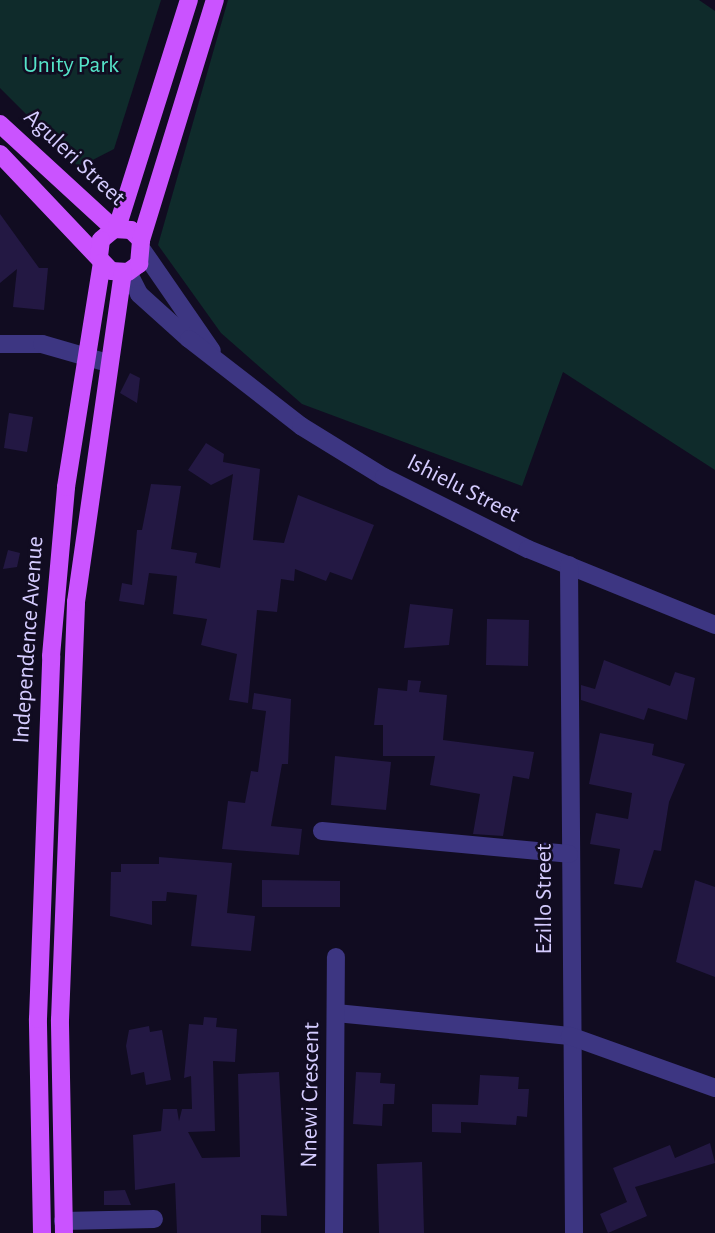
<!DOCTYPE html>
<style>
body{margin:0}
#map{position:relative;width:715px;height:1233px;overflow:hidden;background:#110c21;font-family:"Alegreya Sans",sans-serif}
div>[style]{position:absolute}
.green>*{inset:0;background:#0f2b2b}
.building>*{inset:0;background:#231843}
.minor>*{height:18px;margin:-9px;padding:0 9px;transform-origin:9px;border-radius:9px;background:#3d3682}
.major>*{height:18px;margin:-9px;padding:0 9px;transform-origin:9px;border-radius:9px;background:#ca53ff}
span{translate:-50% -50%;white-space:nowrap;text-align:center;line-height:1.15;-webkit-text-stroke:5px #110c21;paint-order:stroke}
.park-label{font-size:24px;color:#55e3c8}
.street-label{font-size:24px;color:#d5ccff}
</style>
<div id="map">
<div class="green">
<div style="clip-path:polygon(0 0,161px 0,114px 149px,79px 167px,0 88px)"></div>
<div style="clip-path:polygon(228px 0,699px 0,715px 11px,715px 470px,563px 372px,522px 486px,302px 404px,221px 333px,158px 245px)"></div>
</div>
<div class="building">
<div style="clip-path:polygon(0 214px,39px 268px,48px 268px,44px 310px,13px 307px,17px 269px,0 283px)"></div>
<div style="clip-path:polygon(130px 373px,140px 378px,137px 403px,120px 393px)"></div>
<div style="clip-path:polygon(9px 413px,33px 417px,27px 452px,4px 448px)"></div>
<div style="clip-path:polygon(206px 443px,224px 454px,223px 462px,260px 469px,253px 540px,284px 543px,298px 495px,374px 525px,352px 580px,330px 572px,326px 581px,295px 569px,294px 581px,281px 579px,277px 612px,257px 610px,248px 703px,229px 700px,237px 654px,201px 645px,207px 619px,173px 614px,177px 576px,149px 573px,144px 605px,119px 601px,122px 583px,132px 585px,137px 530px,142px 530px,151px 484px,181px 486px,171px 549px,197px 553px,195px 563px,220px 568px,233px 474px,211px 485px,188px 470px)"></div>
<div style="clip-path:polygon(8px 550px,20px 553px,17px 567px,3px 569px)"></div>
<div style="clip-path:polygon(410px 604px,453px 609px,449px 645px,404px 648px)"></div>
<div style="clip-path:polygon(487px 619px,529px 620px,528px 666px,486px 665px)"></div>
<div style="clip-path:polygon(604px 660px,670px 686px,675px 672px,695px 678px,687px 720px,648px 708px,644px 720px,581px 700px,581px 685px,595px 689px)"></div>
<div style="clip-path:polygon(408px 680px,421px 681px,419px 692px,447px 695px,443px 740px,534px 752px,529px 779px,513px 776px,503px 836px,473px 834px,480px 794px,430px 785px,435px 756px,383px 756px,383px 725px,374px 725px,378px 688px,407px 691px)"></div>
<div style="clip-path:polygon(254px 693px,291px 699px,288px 764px,282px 764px,271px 826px,302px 829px,299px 855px,222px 849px,228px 801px,245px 803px,251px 771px,258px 772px,266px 711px,252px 709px)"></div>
<div style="clip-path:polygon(600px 733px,654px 744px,652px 755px,685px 764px,669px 802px,661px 851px,654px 850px,642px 888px,614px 884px,620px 849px,590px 844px,596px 813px,628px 819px,632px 793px,589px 784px)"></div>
<div style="clip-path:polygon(335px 756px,391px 762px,386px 810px,331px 805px)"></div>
<div style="clip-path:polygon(159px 857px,232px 863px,227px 913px,255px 916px,251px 951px,191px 946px,197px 895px,167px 892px,166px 901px,152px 901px,152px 925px,110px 916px,111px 872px,121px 872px,121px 864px,159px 864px)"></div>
<div style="clip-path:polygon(262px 880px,340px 881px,340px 907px,262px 907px)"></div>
<div style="clip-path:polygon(695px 880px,715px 887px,715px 977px,676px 962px)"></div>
<div style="clip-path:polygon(204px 1017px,217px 1018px,216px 1027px,237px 1029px,235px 1062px,213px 1061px,215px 1131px,188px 1132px,202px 1158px,240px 1157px,238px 1074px,279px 1072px,287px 1216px,261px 1215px,261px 1233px,177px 1233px,175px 1183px,135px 1190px,133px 1135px,161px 1131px,163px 1109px,177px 1109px,179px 1121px,182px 1109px,192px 1109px,191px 1076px,184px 1078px,189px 1024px,203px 1025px)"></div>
<div style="clip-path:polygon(149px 1026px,150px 1032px,162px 1030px,171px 1080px,146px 1085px,144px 1072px,131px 1075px,126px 1046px,129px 1030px)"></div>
<div style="clip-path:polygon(356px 1072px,381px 1073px,380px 1083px,395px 1084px,394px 1104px,383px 1104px,382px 1126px,353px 1124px)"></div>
<div style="clip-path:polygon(480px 1075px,519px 1077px,518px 1089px,529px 1089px,527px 1117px,517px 1116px,516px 1125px,461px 1122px,461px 1133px,432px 1132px,432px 1104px,478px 1105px)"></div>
<div style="clip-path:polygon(710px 1143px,715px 1163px,635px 1187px,647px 1216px,608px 1233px,600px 1214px,627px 1202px,613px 1168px,670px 1145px,675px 1158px)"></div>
<div style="clip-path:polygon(422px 1162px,424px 1233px,379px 1233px,377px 1164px)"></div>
<div style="clip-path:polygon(125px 1190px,131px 1205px,104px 1205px,104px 1191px)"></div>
</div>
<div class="minor">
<div style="left:143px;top:251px;width:121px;rotate:55.4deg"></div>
<div style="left:128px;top:272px;width:25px;rotate:63deg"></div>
<div style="left:139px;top:294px;width:67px;rotate:42deg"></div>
<div style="left:189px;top:339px;width:142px;rotate:37.8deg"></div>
<div style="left:301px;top:426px;width:97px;rotate:31.6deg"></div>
<div style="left:384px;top:477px;width:161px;rotate:26.6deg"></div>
<div style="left:528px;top:549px;width:202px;rotate:22.1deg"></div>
<div style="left:0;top:344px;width:42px"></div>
<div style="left:42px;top:344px;width:69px;rotate:16.1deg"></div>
<div style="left:569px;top:565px;width:668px;rotate:89.57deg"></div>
<div style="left:322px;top:831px;width:248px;rotate:5.3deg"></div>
<div style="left:336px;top:1013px;width:235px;rotate:5.6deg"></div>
<div style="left:570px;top:1036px;width:154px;rotate:19.7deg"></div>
<div style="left:63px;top:1221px;width:91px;rotate:-1.3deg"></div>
<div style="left:334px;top:1233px;width:276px;rotate:-89.6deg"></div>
</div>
<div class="major">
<div style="left:0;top:124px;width:155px;rotate:42.6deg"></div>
<div style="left:0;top:154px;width:161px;rotate:46.5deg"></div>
<div style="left:111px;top:271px;width:17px;rotate:3deg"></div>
<div style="left:128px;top:272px;width:14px;rotate:-36deg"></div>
<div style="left:139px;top:264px;width:24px;rotate:-85deg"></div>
<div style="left:141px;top:240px;width:14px;rotate:-135deg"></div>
<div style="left:131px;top:230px;width:17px;rotate:-177deg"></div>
<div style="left:114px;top:229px;width:17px;rotate:140deg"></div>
<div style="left:101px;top:240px;width:17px;rotate:97deg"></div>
<div style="left:117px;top:228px;width:239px;rotate:-72.5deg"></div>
<div style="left:141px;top:240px;width:251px;rotate:-72.9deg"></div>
<div style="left:42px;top:1233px;width:214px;rotate:-91.1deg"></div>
<div style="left:38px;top:1019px;width:363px;rotate:-87.9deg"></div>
<div style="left:51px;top:656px;width:170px;rotate:-84.9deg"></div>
<div style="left:66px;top:487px;width:227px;rotate:-80.9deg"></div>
<div style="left:64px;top:1233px;width:213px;rotate:-91.1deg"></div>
<div style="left:60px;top:1020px;width:418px;rotate:-87.8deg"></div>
<div style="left:76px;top:602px;width:332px;rotate:-81.9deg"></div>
</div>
<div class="park-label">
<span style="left:71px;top:66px">Unity Park</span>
</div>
<div class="street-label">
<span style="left:74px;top:158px;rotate:43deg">Aguleri Street</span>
<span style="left:463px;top:489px;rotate:27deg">Ishielu Street</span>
<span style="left:29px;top:640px;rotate:-86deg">Independence Avenue</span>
<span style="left:545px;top:899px;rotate:-90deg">Ezillo Street</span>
<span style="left:311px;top:1095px;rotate:-89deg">Nnewi Crescent</span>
</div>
</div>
